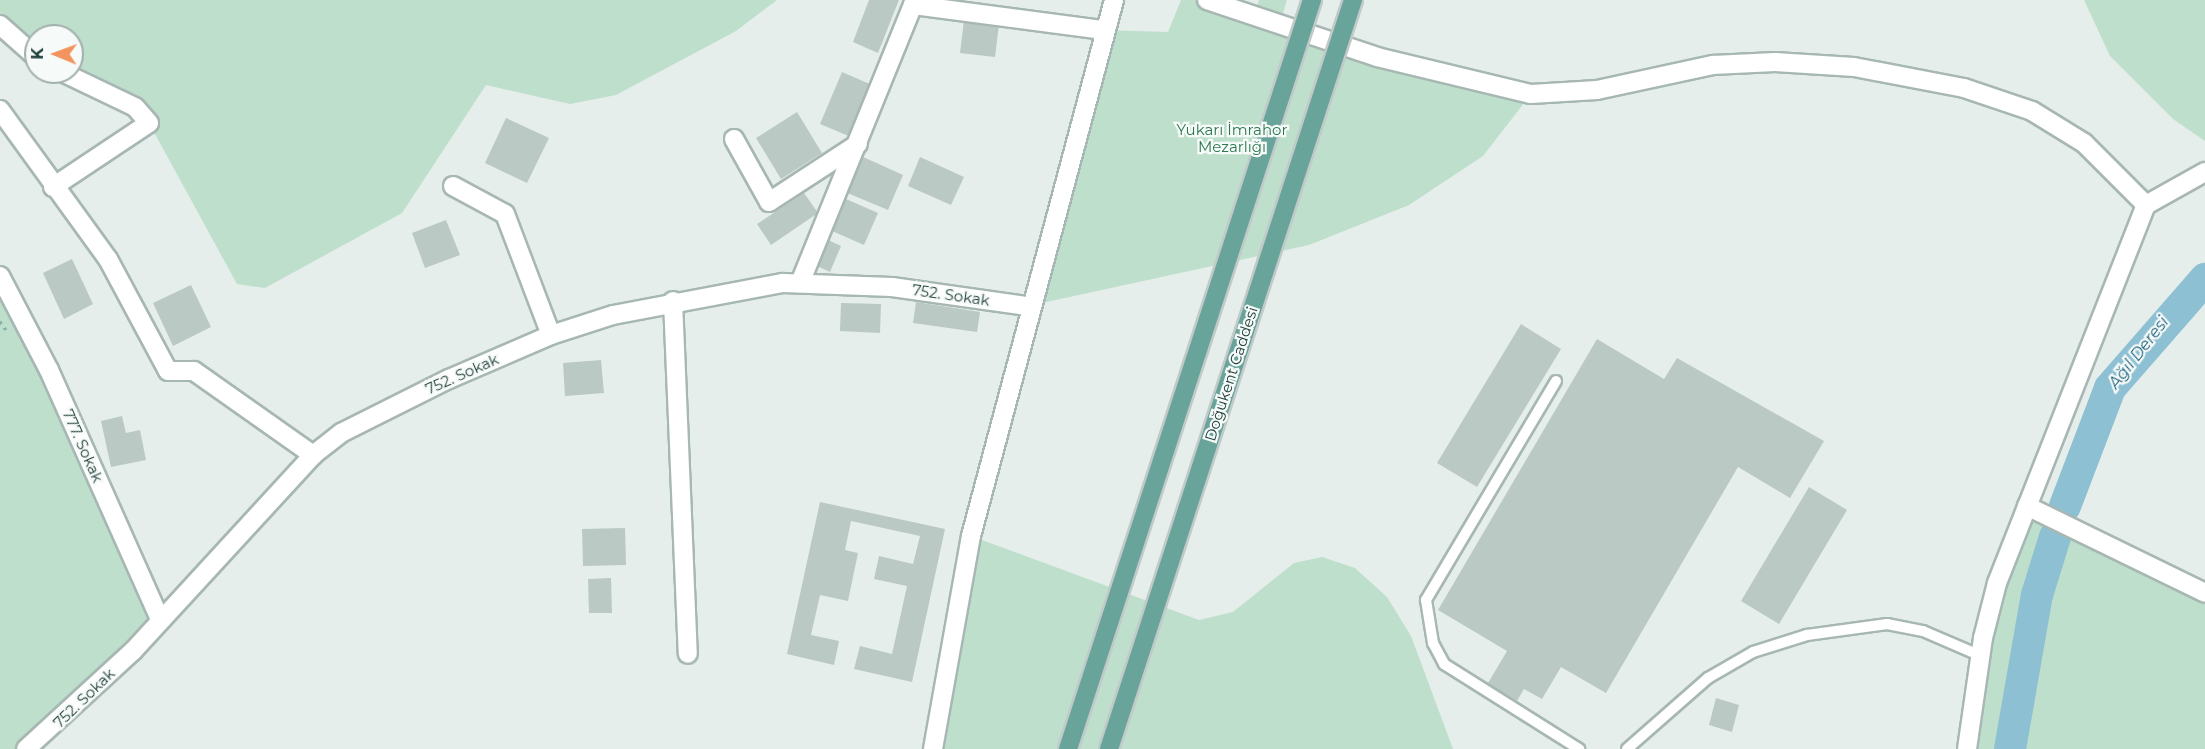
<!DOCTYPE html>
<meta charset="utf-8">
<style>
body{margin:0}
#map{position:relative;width:2205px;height:749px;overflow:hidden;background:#e5eeeb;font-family:Montserrat,sans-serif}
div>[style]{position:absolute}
.green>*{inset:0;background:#bedfcb}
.river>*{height:32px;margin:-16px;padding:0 16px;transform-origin:16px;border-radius:16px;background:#8dc0d3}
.building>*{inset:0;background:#bac9c4}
.path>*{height:3px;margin-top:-1.5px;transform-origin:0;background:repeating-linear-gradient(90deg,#85b2a9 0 3px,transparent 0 7.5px)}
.roads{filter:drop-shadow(2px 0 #a7b7b3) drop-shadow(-2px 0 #a7b7b3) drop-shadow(0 2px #a7b7b3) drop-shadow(0 -2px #a7b7b3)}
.lane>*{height:10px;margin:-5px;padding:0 5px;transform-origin:5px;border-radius:5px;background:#fff}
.street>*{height:18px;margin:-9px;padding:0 9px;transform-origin:9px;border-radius:9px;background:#fff}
.bridges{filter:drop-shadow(2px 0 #c1cac8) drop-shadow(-2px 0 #c1cac8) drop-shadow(0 2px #c1cac8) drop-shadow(0 -2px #c1cac8)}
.primary-bridge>*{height:18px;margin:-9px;padding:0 9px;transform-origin:9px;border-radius:9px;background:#69a49b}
span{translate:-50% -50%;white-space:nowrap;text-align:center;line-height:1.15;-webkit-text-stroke:4.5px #f6faf8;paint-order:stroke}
.park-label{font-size:15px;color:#2d7852}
.street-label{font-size:15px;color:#23413c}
.water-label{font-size:16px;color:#1c627e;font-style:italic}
.north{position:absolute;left:24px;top:24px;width:60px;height:60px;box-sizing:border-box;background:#f6faf8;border:2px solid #a2b0ad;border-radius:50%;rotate:271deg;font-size:16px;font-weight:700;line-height:24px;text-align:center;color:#23413c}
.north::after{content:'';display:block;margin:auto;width:21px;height:27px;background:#f3935e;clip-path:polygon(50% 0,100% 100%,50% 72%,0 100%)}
</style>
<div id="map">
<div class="green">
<div style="clip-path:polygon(0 0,777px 0,736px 31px,616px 95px,570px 104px,486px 85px,402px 213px,265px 288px,237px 284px,149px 123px,72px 72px,72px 36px,36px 36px,36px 57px,0 25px)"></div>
<div style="clip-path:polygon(1181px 0,1207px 0,1254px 15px,1259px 0,1287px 0,1280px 23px,1531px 94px,1483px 156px,1409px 205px,1309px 245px,1028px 306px,1102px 30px,1168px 32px)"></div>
<div style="clip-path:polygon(2084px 0,2205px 0,2205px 141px,2173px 119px,2110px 56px)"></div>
<div style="clip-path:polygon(0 276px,155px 620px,26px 749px,0 749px)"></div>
<div style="clip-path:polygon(2027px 506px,2205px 593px,2205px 749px,1967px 749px,1983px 638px)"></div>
<div style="clip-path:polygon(971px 536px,1199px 620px,1233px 612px,1294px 563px,1322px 557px,1355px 568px,1387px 597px,1411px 636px,1453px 749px,933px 749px)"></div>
</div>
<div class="river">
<div style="left:2065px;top:506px;width:126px;rotate:-69.1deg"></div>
<div style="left:2110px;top:388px;width:145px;rotate:-48.9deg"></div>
<div style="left:2010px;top:749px;width:156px;rotate:-80.1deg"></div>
<div style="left:2037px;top:595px;width:61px;rotate:-72.8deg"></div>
</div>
<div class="building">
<div style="clip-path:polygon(869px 0,899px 0,878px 53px,853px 42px)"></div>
<div style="clip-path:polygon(964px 20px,999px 24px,995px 57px,960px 53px)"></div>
<div style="clip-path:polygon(842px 72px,872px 85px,851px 137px,820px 124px)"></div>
<div style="clip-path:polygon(797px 112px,822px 153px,781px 179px,756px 138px)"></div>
<div style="clip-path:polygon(506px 118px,549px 138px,527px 183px,485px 163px)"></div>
<div style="clip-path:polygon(861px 156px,903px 175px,888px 210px,845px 192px)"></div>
<div style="clip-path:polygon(920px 157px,964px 177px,951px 205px,908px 186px)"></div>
<div style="clip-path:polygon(804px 193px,818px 213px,771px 245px,757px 224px)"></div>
<div style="clip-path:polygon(846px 199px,878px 213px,864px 245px,832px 231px)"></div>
<div style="clip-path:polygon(446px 220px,460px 255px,425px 268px,412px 233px)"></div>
<div style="clip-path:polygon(826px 239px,841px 246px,830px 272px,815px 265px)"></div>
<div style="clip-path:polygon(72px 259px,93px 304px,64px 319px,43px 273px)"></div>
<div style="clip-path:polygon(191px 285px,211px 327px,173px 346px,153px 303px)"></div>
<div style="clip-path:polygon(916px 302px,980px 312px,977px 332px,913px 323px)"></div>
<div style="clip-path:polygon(841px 303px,881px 304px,880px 333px,840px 331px)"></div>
<div style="clip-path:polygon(1521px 324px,1561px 349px,1477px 487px,1437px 463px)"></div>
<div style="clip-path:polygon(1597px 339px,1664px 379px,1677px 358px,1824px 441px,1790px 498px,1738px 467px,1606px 693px,1561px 667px,1542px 699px,1524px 689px,1517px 701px,1488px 683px,1507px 651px,1438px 610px)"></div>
<div style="clip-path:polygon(601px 360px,604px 393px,565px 396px,563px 363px)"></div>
<div style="clip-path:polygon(122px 416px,126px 433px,140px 430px,146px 460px,111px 467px,101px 421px)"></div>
<div style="clip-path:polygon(1809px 487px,1847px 510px,1779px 624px,1741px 601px)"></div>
<div style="clip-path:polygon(820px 502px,945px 529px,912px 682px,854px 669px,860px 646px,892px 654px,907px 586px,874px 579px,879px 556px,913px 564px,920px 536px,851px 521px,845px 550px,858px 553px,848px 601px,820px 595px,811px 635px,839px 641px,834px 665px,787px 654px)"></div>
<div style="clip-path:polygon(625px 528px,626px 565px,583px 566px,582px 529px)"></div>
<div style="clip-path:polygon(611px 578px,612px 613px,589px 613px,588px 579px)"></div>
<div style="clip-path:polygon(1716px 698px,1739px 705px,1732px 732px,1709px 725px)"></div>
</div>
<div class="path">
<div style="left:0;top:321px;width:11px;rotate:56deg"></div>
</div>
<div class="roads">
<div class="lane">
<div style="left:1556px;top:381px;width:255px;rotate:120.7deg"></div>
<div style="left:1426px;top:600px;width:44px;rotate:80.8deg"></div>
<div style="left:1433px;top:643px;width:24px;rotate:62deg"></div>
<div style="left:1444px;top:664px;width:160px;rotate:32.2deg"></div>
<div style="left:1627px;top:749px;width:108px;rotate:-41.2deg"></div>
<div style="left:1708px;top:678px;width:52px;rotate:-30deg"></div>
<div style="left:1753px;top:652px;width:57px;rotate:-17.5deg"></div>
<div style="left:1807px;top:635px;width:81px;rotate:-7.8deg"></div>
<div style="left:1887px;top:624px;width:37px;rotate:11deg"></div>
<div style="left:1923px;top:631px;width:63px;rotate:23.3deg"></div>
</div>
<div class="street">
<div style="left:1207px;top:0;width:179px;rotate:18.5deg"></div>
<div style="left:1377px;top:57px;width:158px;rotate:13.5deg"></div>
<div style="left:1531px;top:94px;width:66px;rotate:-3.5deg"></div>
<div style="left:1597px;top:90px;width:119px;rotate:-12.2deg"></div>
<div style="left:1713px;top:65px;width:62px;rotate:-2.8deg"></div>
<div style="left:1775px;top:62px;width:79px;rotate:3.6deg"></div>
<div style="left:1854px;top:67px;width:112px;rotate:10.8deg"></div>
<div style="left:1964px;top:88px;width:72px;rotate:18.7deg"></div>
<div style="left:2032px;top:111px;width:61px;rotate:31.6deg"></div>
<div style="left:2084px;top:143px;width:88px;rotate:45deg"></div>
<div style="left:913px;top:5px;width:191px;rotate:7.5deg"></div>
<div style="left:0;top:25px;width:48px;rotate:41.6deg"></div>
<div style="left:0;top:110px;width:184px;rotate:54.1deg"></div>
<div style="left:108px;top:259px;width:127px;rotate:61.8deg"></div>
<div style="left:168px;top:371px;width:26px"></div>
<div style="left:194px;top:371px;width:146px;rotate:35.2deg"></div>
<div style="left:734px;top:139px;width:72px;rotate:60.9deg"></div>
<div style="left:769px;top:202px;width:106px;rotate:-33.1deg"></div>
<div style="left:453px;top:186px;width:59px;rotate:28.3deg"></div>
<div style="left:505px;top:214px;width:129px;rotate:69.2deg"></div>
<div style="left:53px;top:187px;width:115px;rotate:-33.7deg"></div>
<div style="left:149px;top:123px;width:21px;rotate:-131deg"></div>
<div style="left:135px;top:107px;width:81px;rotate:-154.4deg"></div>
<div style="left:0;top:276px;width:106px;rotate:62.5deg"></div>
<div style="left:49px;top:370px;width:273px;rotate:66deg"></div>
<div style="left:800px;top:283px;width:305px;rotate:-67.9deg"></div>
<div style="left:673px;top:301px;width:353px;rotate:87.6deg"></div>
<div style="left:2027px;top:506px;width:198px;rotate:26deg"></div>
<div style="left:26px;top:749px;width:145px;rotate:-42.5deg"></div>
<div style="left:133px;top:651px;width:266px;rotate:-47.4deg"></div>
<div style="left:313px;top:455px;width:36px;rotate:-38deg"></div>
<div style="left:341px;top:433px;width:121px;rotate:-26.6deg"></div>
<div style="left:449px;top:379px;width:111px;rotate:-23.3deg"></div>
<div style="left:551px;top:335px;width:65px;rotate:-17.9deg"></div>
<div style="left:613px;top:315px;width:173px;rotate:-10.7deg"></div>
<div style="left:783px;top:283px;width:109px;rotate:2.1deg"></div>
<div style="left:892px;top:287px;width:137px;rotate:8deg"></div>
<div style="left:933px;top:749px;width:216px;rotate:-79.9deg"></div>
<div style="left:971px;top:536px;width:555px;rotate:-75.06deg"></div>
<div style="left:1967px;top:749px;width:112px;rotate:-81.8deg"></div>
<div style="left:1983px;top:638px;width:57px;rotate:-75.7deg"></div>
<div style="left:1997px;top:583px;width:406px;rotate:-68.5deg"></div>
<div style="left:2146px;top:205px;width:68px;rotate:-29.2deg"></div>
</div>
</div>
<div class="bridges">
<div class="primary-bridge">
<div style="left:1068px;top:749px;width:788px;rotate:-71.96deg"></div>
<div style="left:1109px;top:749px;width:788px;rotate:-71.96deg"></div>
</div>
</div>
<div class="park-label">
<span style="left:1232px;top:138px">Yukarı İmrahor<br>Mezarlığı</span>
</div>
<div class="street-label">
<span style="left:951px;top:295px;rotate:8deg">752. Sokak</span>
<span style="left:462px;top:374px;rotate:-24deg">752. Sokak</span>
<span style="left:1231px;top:374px;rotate:-72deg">Doğukent Caddesi</span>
<span style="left:83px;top:446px;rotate:66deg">777. Sokak</span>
<span style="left:84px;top:698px;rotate:-44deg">752. Sokak</span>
</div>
<div class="water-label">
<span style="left:2139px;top:353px;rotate:-52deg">Ağıl Deresi</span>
</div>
<div class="north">K</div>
</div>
